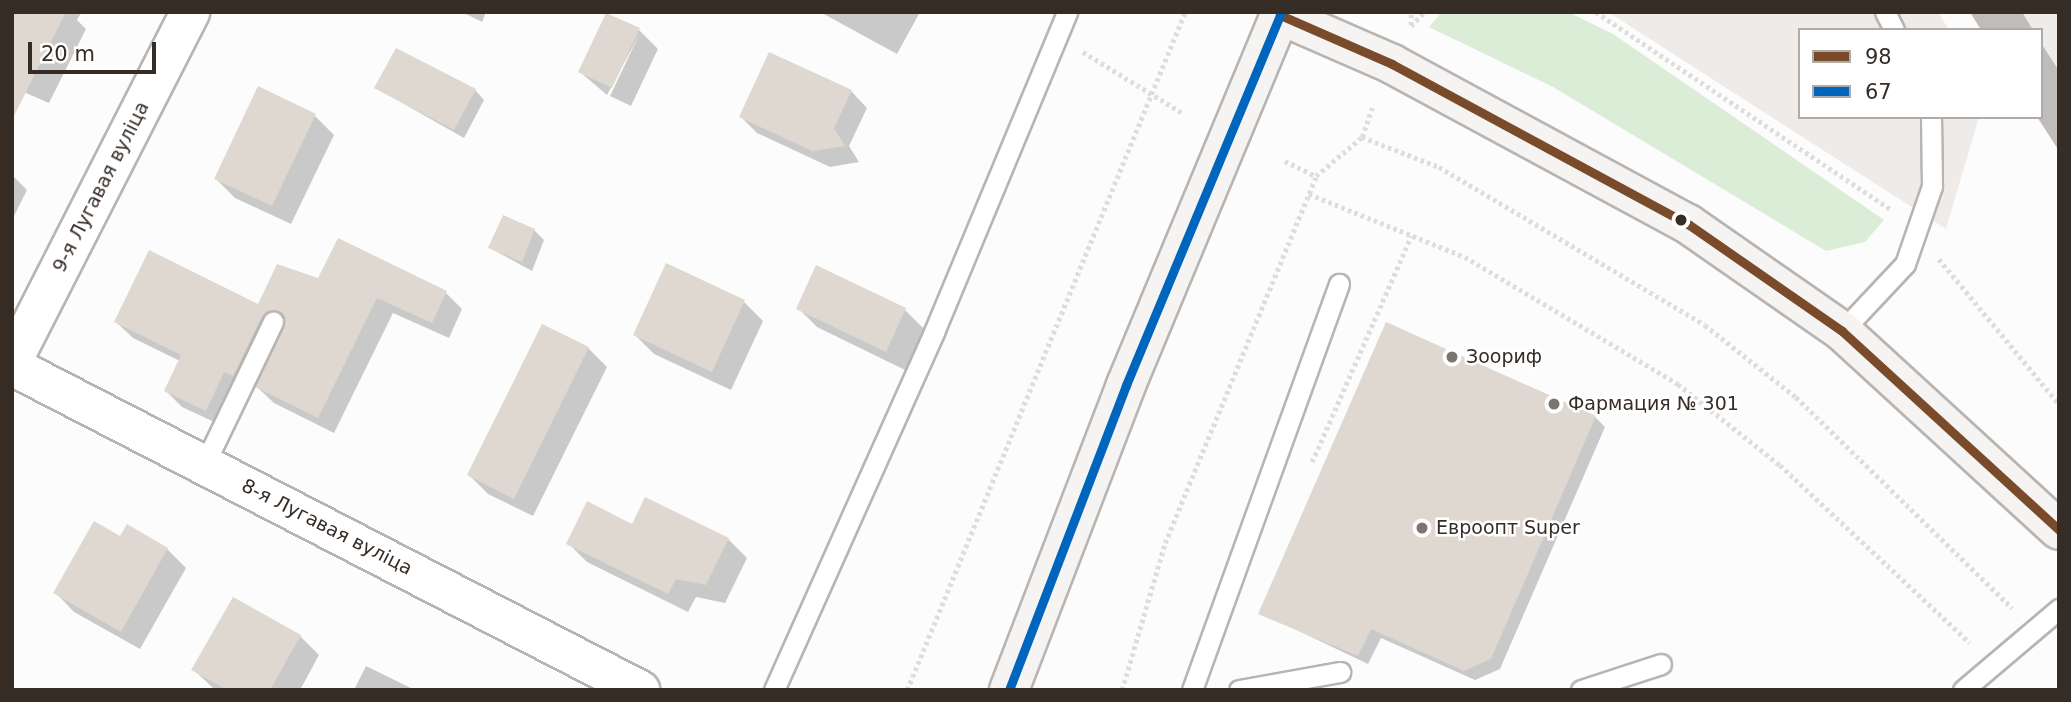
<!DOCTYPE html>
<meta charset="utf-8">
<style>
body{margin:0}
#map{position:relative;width:2071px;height:702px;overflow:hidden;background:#fcfcfc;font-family:"DejaVu Sans",sans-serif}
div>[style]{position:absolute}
.built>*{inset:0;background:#efebe9}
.green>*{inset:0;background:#dbedd7}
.shadow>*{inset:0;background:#0003}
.building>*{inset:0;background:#dfd8d1}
.path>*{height:4.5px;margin-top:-2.25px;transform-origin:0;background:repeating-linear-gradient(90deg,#dddddc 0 3.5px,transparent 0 7px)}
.roads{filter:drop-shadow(2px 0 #b8b4b1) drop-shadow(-2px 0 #b8b4b1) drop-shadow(0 2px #b8b4b1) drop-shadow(0 -2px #b8b4b1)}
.lane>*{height:19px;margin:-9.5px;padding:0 9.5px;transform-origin:9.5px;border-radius:9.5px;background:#fff}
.street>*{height:38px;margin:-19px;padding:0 19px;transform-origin:19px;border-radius:19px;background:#fff}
.secondary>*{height:38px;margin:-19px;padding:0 19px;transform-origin:19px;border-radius:19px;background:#f5f4f2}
.bus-1>*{height:9px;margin:-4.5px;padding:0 4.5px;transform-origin:4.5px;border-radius:4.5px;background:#7a4b2a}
.bus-2>*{height:9px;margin:-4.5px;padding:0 4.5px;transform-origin:4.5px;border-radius:4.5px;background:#0065bd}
.dots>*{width:19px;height:19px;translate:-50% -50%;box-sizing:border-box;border:4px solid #fff;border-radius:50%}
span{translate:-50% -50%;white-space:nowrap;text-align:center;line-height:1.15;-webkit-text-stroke:5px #fff;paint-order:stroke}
.street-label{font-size:19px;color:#362c26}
.poi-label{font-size:19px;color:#362c26}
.left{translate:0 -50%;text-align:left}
.frame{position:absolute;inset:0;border:14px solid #362c26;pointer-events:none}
.legend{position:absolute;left:1798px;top:28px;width:245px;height:91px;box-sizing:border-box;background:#fff;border:2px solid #afaba8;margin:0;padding:9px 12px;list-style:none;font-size:21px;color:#362c26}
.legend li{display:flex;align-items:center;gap:14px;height:35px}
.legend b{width:35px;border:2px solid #afaba8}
.scale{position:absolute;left:28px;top:42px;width:128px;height:32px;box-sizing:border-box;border:4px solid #362c26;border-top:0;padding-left:9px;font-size:21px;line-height:24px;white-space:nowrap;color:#362c26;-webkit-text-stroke:5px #fff;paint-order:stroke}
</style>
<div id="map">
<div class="built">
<div style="clip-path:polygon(1608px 12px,1938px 12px,1949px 30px,1800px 30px,1800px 117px,1979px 117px,1946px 229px)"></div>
<div style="clip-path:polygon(1970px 12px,2059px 12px,2059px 150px,2038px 117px,2041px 30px,1981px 30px)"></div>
</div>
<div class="green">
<div style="clip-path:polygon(1442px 12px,1568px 12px,1613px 34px,1884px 220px,1865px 242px,1826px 251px,1553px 87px,1429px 27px)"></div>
</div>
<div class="shadow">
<div style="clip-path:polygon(12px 12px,81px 13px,77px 20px,86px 29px,49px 103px,12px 87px)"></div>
<div style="clip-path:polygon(462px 12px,486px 12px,482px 22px)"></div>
<div style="clip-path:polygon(820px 12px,920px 12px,897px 54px)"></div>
<div style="clip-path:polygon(1970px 12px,2022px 12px,2033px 30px,1981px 30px)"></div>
<div style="clip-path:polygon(639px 30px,658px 49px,631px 106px,610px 96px,639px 35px,607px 95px,580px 72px)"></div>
<div style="clip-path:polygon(2041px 43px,2059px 71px,2059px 151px,2037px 117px)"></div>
<div style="clip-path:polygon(376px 88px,475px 90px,484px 100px,464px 138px)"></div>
<div style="clip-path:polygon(259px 89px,315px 116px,334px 135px,291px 224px,235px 198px,216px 179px)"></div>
<div style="clip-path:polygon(851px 91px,867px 108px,849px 146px,859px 162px,830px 167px,757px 133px,741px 117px)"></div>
<div style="clip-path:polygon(12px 175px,27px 190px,12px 220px)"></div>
<div style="clip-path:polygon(534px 230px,544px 240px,532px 271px,490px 248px)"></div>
<div style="clip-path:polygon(667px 266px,744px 302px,763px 321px,731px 390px,654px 354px,635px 335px)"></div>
<div style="clip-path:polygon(319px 281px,446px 293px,462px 309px,449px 338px,393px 313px,334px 433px,274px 403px,257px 387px,285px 330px,223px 426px,182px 407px,166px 391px,180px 361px,133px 338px,116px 322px,259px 306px)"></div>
<div style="clip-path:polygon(798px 308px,905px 310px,924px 329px,905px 370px,817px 327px)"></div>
<div style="clip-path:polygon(588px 348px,607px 367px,533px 516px,488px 494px,469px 475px)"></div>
<div style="clip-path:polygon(1595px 417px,1605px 427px,1500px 669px,1475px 680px,1381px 638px,1368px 664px,1261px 613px)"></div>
<div style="clip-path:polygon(633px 526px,728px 539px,747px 558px,725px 603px,696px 597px,688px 612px,587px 562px,568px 543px)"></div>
<div style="clip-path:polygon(121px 538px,167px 549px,186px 568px,140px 649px,74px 612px,56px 593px)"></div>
<div style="clip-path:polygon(234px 599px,300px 636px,319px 655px,300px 690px,215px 690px,193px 669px)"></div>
<div style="clip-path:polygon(366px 666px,415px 690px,354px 690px)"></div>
</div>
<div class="building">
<div style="clip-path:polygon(12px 12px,66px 12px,12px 120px)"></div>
<div style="clip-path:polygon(606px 13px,640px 28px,612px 88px,578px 72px)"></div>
<div style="clip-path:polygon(396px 48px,476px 89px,454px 130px,374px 88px)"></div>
<div style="clip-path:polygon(769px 52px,852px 90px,834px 128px,845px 146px,812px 151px,739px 117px)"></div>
<div style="clip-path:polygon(258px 86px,316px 114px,272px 206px,214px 179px)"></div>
<div style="clip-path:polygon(503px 215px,535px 229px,522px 262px,488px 248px)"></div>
<div style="clip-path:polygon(338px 238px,447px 291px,432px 323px,377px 298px,318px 418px,255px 387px,284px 327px,278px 311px,262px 316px,233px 376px,224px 372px,206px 411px,164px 391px,181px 355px,114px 322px,149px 250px,258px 304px,277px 264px,318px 278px)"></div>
<div style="clip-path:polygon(666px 263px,745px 300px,712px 372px,633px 335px)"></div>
<div style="clip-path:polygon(816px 265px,906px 308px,886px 352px,796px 309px)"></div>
<div style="clip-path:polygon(1386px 322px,1596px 416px,1491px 659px,1464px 671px,1371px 629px,1358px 656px,1258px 614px)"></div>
<div style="clip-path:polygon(542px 324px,589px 347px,514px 499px,467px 475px)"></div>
<div style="clip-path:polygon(645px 497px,729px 538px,706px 585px,676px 579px,668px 594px,566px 544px,587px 501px,632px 524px)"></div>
<div style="clip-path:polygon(94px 521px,120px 536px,127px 524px,168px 548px,121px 632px,53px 593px)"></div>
<div style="clip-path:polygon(233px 597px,301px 635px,270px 690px,227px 690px,191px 670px)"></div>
</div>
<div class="path">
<div style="left:1596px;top:12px;width:356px;rotate:33.8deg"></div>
<div style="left:1411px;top:25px;width:13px;rotate:-90deg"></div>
<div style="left:1411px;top:26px;width:19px;rotate:-47deg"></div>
<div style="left:1083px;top:52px;width:119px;rotate:31.5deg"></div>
<div style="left:1362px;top:137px;width:31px;rotate:-71deg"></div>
<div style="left:1285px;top:161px;width:34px;rotate:26deg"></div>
<div style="left:1309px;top:194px;width:168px;rotate:22deg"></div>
<div style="left:1465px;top:257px;width:248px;rotate:30.8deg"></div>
<div style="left:1678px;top:384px;width:130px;rotate:38.5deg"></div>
<div style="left:1780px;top:465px;width:260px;rotate:43.1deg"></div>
<div style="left:1939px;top:259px;width:188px;rotate:50.4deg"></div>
<div style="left:1312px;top:462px;width:247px;rotate:-66.3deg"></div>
<div style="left:907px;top:690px;width:733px;rotate:-67.7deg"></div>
<div style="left:1122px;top:690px;width:153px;rotate:-73.7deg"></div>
<div style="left:1165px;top:543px;width:397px;rotate:-67.6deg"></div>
<div style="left:1316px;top:176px;width:60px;rotate:-40.3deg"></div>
<div style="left:1362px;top:137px;width:83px;rotate:21.3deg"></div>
<div style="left:1439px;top:167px;width:309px;rotate:30.7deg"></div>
<div style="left:1705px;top:325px;width:116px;rotate:38.4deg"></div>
<div style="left:1796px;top:397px;width:302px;rotate:44.3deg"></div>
</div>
<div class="roads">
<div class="lane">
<div style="left:1885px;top:12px;width:20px;rotate:63deg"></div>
<div style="left:1842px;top:331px;width:92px;rotate:-46.8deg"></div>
<div style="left:1905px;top:264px;width:83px;rotate:-70.9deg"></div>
<div style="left:1932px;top:186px;width:69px;rotate:-90.8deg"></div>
<div style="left:205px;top:463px;width:157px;rotate:-64.3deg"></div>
<div style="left:774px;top:690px;width:392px;rotate:-65.9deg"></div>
<div style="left:934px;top:332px;width:347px;rotate:-67.4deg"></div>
<div style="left:1192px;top:690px;width:432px;rotate:-70.1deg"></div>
<div style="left:1239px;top:690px;width:103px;rotate:-10.1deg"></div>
<div style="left:1581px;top:690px;width:84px;rotate:-18deg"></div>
<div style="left:1963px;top:690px;width:126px;rotate:-40.2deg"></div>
</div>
<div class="street">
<div style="left:12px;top:362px;width:393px;rotate:-63deg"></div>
<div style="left:12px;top:366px;width:707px;rotate:27.29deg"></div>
</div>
<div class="secondary">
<div style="left:1280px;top:15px;width:122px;rotate:23.6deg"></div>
<div style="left:1392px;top:64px;width:336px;rotate:28.4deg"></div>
<div style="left:1688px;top:224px;width:188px;rotate:34.8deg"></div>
<div style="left:1842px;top:331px;width:294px;rotate:42.5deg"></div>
<div style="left:1009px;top:690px;width:327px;rotate:-69deg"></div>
<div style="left:1126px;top:385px;width:404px;rotate:-67.4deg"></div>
</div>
</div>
<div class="bus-1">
<div style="left:1280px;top:15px;width:122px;rotate:23.6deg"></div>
<div style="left:1392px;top:64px;width:336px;rotate:28.4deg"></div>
<div style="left:1688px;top:224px;width:188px;rotate:34.8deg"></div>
<div style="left:1842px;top:331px;width:294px;rotate:42.5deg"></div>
</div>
<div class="bus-2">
<div style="left:1009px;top:690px;width:327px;rotate:-69deg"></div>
<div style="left:1126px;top:385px;width:404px;rotate:-67.4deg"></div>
</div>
<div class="dots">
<div style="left:1681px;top:220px;background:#362c26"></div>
<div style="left:1452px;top:357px;background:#7b7571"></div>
<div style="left:1554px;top:404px;background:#7b7571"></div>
<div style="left:1422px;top:528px;background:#7b7571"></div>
</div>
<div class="street-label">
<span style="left:101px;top:187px;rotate:-63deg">9-я Лугавая вуліца</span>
<span style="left:327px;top:527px;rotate:27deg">8-я Лугавая вуліца</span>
</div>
<div class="poi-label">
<span class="left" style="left:1466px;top:357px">Зоориф</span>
<span class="left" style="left:1568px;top:404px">Фармация № 301</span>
<span class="left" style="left:1436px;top:528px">Евроопт Super</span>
</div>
<div class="frame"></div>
<ul class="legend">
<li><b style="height:9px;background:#7a4b2a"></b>98</li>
<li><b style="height:9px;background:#0065bd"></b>67</li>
</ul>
<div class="scale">20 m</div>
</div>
